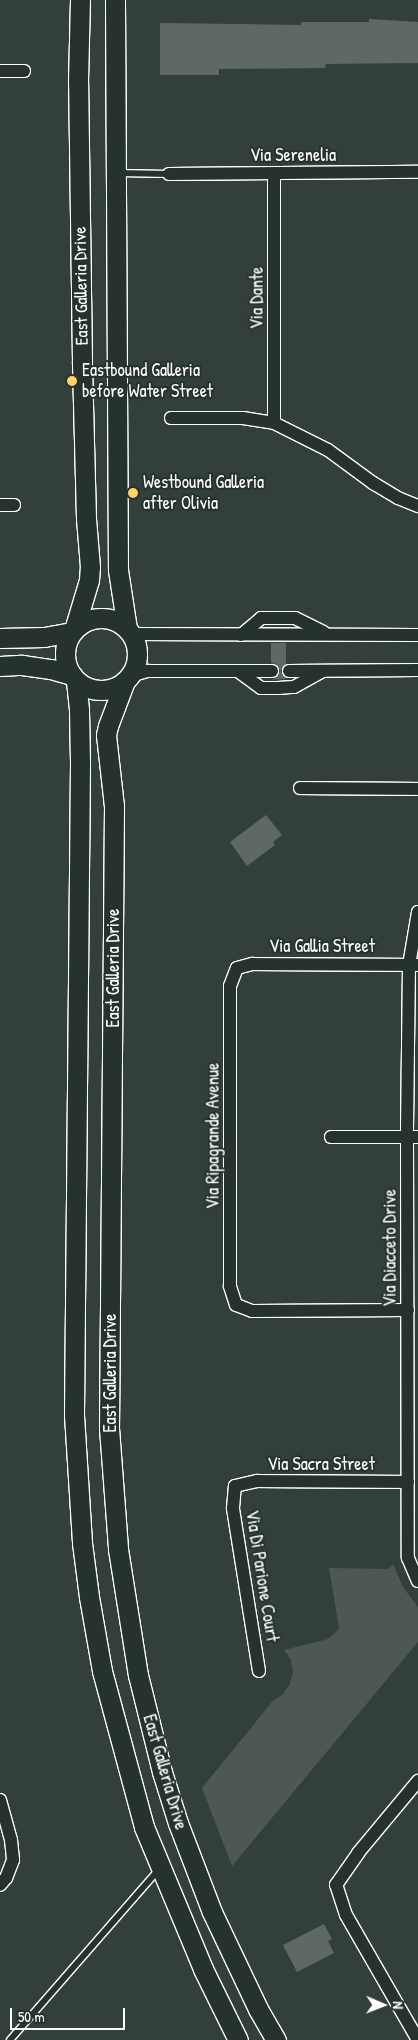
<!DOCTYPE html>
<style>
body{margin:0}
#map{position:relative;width:418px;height:2040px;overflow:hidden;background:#333f3a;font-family:"Patrick Hand",sans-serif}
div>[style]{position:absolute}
.green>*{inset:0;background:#4d5853}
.building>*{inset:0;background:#5f6964}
.roads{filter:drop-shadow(1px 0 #fff) drop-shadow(-1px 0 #fff) drop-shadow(0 1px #fff) drop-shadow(0 -1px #fff)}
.lane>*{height:6px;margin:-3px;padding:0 3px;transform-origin:3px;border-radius:3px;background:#26332d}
.street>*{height:12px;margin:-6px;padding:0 6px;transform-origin:6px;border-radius:6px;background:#26332d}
.secondary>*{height:19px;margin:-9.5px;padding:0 9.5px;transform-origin:9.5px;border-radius:9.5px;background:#26332d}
.secondary>.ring{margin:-9.5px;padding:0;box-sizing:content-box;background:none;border:19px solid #26332d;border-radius:50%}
.dots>*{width:14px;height:14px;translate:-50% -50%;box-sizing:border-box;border:2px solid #26332d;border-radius:50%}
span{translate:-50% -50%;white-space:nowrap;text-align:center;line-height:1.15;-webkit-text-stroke:4px #26332d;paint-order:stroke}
.street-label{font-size:18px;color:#fff}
.poi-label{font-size:18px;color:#fff}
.left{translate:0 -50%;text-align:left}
.north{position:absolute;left:358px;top:1980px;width:50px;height:50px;-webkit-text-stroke:4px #26332d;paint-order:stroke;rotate:91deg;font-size:14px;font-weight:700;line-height:20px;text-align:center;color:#fff}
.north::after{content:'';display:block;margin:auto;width:18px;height:22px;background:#fff;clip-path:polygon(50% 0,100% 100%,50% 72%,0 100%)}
.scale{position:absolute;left:10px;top:2008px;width:115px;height:22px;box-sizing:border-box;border:2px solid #fff;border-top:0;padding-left:6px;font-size:15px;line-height:18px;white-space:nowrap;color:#fff;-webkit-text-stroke:4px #26332d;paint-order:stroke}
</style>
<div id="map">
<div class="green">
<div style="clip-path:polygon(393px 1564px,403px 1587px,418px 1607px,418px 1642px,232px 1866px,202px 1788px,272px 1702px,283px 1694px,290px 1684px,293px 1672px,291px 1660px,284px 1650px,328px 1639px,339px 1629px,329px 1568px,388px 1569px)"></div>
</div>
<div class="building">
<div style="clip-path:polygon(369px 19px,418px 22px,418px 63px,326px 64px,325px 68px,219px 69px,219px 75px,160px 75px,160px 23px,301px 25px,301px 22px,369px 22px)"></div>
<div style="clip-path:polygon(271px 643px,286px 643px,286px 664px,281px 671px,286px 679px,271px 680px,276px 678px,280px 671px,276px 664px,271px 663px)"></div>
<div style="clip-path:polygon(266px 815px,282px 835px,273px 842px,275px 845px,247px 866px,230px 842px)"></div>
<div style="clip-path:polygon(324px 1924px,332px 1939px,328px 1941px,334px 1953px,297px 1972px,283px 1945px)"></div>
</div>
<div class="roads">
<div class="lane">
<div style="left:118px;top:173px;width:51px;rotate:1.1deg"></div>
<div style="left:10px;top:2040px;width:227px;rotate:-48.9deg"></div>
</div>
<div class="street">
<div style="left:0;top:71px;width:24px"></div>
<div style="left:169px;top:174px;width:249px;rotate:-0.5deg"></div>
<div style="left:171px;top:418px;width:72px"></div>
<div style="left:243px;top:418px;width:31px;rotate:9deg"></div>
<div style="left:274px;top:423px;width:60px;rotate:26.6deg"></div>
<div style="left:328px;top:450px;width:56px;rotate:36.3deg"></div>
<div style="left:373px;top:483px;width:29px;rotate:31deg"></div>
<div style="left:398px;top:498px;width:22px;rotate:22deg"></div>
<div style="left:274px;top:423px;width:250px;rotate:-90deg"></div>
<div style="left:0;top:505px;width:14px"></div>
<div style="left:131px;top:634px;width:287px;rotate:0.2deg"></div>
<div style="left:241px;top:635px;width:26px;rotate:-40deg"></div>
<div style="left:261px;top:618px;width:34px"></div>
<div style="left:295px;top:618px;width:32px;rotate:26deg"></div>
<div style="left:289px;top:671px;width:129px;rotate:-0.4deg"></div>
<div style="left:239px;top:672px;width:27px;rotate:36deg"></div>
<div style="left:261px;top:688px;width:17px"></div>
<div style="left:278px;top:688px;width:16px;rotate:-4deg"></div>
<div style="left:294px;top:687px;width:33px;rotate:-29deg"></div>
<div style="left:130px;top:676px;width:19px;rotate:-16deg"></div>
<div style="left:148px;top:671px;width:124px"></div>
<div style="left:300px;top:788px;width:118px;rotate:0.5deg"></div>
<div style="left:418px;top:912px;width:54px;rotate:99.6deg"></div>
<div style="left:409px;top:965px;width:172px;rotate:90.7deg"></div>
<div style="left:407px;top:1137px;width:421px;rotate:89.9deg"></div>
<div style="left:408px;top:1558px;width:25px;rotate:67deg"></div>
<div style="left:331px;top:1137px;width:87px"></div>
<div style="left:408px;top:1310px;width:156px;rotate:179.6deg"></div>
<div style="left:252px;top:1311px;width:17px;rotate:-159deg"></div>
<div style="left:236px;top:1305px;width:20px;rotate:-108deg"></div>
<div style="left:230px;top:1286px;width:300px;rotate:-90deg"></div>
<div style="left:230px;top:986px;width:19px;rotate:-69deg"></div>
<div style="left:237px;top:968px;width:16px;rotate:-15deg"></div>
<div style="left:252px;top:964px;width:166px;rotate:0.3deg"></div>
<div style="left:259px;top:1671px;width:165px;rotate:-99.1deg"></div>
<div style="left:233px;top:1508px;width:22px;rotate:-85deg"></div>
<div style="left:235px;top:1486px;width:23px;rotate:-13deg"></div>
<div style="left:257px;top:1481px;width:151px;rotate:0.4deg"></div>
<div style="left:0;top:1800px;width:41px;rotate:74.6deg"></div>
<div style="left:11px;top:1840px;width:20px;rotate:84deg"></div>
<div style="left:13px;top:1860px;width:19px;rotate:111deg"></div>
<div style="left:6px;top:1878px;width:9px;rotate:131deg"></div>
<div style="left:418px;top:2040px;width:144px;rotate:-119.9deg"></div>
<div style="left:346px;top:1915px;width:32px;rotate:-108deg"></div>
<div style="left:336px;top:1885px;width:39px;rotate:-55deg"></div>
<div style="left:358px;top:1853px;width:94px;rotate:-50.2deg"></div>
</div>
<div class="secondary">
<div style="left:115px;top:0;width:570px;rotate:89.7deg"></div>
<div style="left:118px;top:570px;width:60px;rotate:81.3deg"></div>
<div class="ring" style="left:65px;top:618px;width:53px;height:53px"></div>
<div style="left:74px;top:630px;width:52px;rotate:-73.3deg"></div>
<div style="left:89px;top:580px;width:13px;rotate:-86deg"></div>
<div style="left:90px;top:567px;width:49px;rotate:-94.7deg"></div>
<div style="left:86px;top:518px;width:157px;rotate:-91.5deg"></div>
<div style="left:82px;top:361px;width:280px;rotate:-90.8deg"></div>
<div style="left:78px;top:81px;width:81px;rotate:-88.6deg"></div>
<div style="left:0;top:638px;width:44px;rotate:-1.3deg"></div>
<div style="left:44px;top:637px;width:28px;rotate:-10deg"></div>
<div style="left:0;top:666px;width:22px;rotate:-3deg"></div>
<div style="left:22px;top:665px;width:29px;rotate:8deg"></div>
<div style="left:51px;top:669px;width:22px;rotate:16deg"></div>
<div style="left:76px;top:681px;width:29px;rotate:84deg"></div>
<div style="left:79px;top:710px;width:54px;rotate:88.9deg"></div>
<div style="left:80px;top:764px;width:651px;rotate:90.53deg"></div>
<div style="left:74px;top:1415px;width:128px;rotate:86.4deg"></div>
<div style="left:82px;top:1543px;width:54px;rotate:82.6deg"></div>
<div style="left:89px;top:1597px;width:75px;rotate:80deg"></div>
<div style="left:102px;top:1671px;width:162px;rotate:74.9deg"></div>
<div style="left:144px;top:1827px;width:154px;rotate:67.4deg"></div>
<div style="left:203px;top:1969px;width:79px;rotate:63.8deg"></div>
<div style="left:125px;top:681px;width:48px;rotate:110.7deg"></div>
<div style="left:108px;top:726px;width:9px;rotate:103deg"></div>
<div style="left:106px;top:735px;width:71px;rotate:83.6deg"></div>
<div style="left:114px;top:806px;width:622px;rotate:90.46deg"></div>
<div style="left:109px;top:1428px;width:121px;rotate:85.7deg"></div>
<div style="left:118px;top:1549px;width:128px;rotate:81deg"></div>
<div style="left:138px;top:1675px;width:100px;rotate:76.1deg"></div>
<div style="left:162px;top:1772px;width:53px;rotate:72.6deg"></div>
<div style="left:178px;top:1823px;width:95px;rotate:69.1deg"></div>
<div style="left:212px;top:1912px;width:107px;rotate:64.6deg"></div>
<div style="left:258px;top:2009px;width:36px;rotate:60deg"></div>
</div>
</div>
<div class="dots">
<div style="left:72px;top:381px;background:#ffd166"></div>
<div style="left:133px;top:493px;background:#ffd166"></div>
</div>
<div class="street-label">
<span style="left:293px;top:155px">Via Serenelia</span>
<span style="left:81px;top:286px;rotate:-91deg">East Galleria Drive</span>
<span style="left:257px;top:298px;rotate:-90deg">Via Dante</span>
<span style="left:322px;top:946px">Via Gallia Street</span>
<span style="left:113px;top:968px;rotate:-90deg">East Galleria Drive</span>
<span style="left:213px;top:1136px;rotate:-90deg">Via Ripagrande Avenue</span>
<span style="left:390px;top:1248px;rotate:-90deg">Via Diacceto Drive</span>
<span style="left:110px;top:1373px;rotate:-90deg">East Galleria Drive</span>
<span style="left:321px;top:1464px">Via Sacra Street</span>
<span style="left:262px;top:1576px;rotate:81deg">Via Di Parione Court</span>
<span style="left:165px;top:1772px;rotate:74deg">East Galleria Drive</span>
</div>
<div class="poi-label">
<span class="left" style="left:82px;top:381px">Eastbound Galleria<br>before Water Street</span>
<span class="left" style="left:143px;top:493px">Westbound Galleria<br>after Olivia</span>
</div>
<div class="north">N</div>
<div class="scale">50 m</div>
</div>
